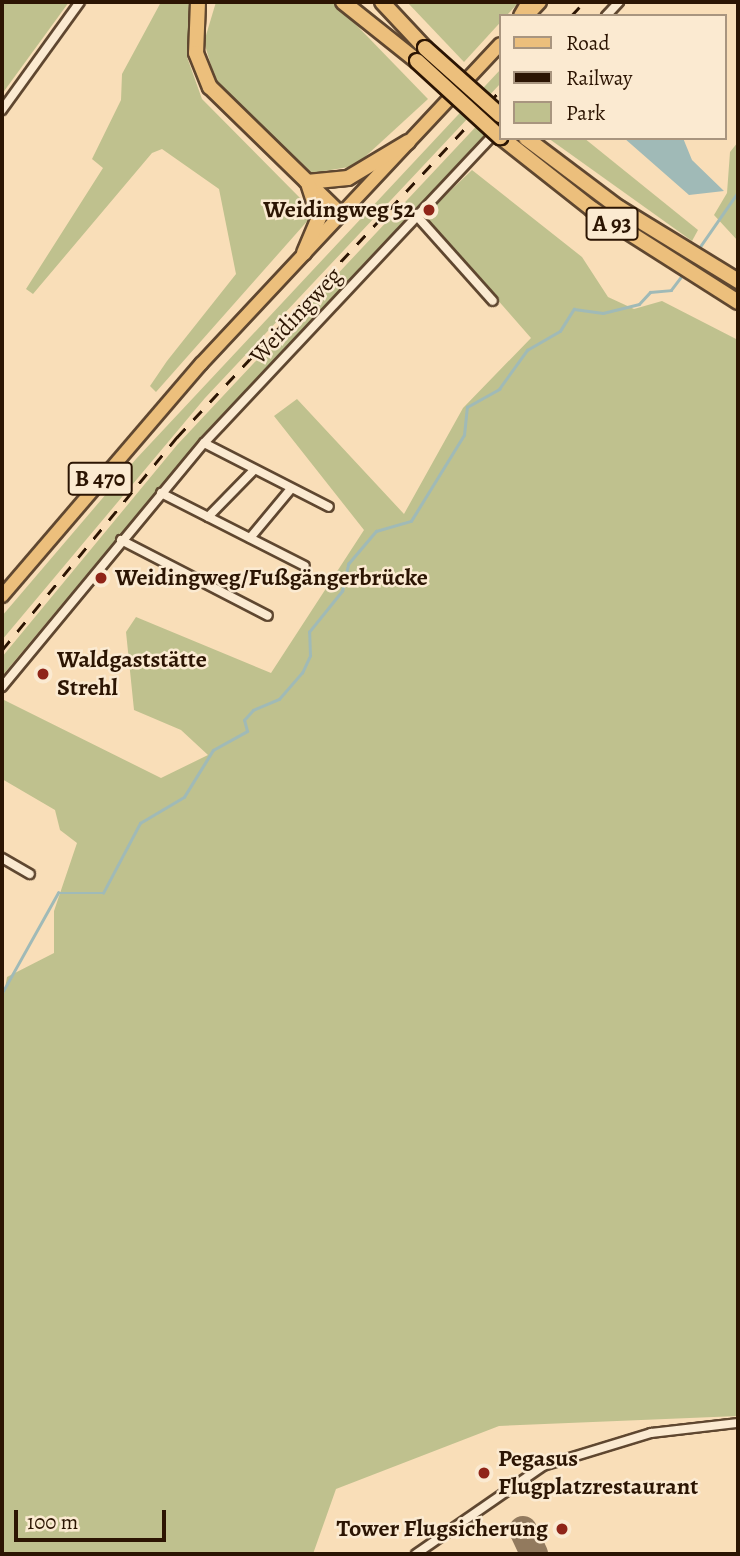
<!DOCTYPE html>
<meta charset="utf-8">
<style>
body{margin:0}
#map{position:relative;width:740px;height:1556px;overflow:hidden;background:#f9deb8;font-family:Alegreya,serif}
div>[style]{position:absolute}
.green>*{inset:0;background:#bfc18e}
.water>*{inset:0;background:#a0bab7}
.stream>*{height:2.5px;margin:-1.25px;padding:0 1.25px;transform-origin:1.25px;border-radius:1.25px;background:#a0bab7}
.taxiway>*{height:28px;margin:-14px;padding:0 14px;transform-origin:14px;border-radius:14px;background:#927a5e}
.roads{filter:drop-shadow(2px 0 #5f4730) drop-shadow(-2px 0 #5f4730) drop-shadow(0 2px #5f4730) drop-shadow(0 -2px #5f4730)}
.minor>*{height:8px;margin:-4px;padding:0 4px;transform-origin:4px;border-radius:4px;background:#fbead1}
.primary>*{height:12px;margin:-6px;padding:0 6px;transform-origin:6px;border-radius:6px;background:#ecbf7c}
.motorway>*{height:14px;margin:-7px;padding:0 7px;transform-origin:7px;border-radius:7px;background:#ecbf7c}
.rail>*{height:2.5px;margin-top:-1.25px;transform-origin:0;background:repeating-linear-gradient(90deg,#2c1503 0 12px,transparent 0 24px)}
.bridges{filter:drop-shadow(2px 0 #2c1503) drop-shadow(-2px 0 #2c1503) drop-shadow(0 2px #2c1503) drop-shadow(0 -2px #2c1503)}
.motorway-bridge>*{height:14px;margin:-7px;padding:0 7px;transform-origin:7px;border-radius:7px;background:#ecbf7c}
.dots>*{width:19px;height:19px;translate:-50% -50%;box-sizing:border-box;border:4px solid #fbead1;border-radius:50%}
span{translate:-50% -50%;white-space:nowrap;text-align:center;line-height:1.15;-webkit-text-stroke:5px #fbead1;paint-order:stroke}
.shield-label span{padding:2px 5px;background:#fbead1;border:2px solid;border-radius:5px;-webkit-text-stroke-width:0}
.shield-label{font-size:23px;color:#2c1503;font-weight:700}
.poi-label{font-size:24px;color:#2c1503;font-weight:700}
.right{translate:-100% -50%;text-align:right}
.left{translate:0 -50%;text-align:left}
.street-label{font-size:24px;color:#2c1503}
.frame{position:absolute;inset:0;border:4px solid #2c1503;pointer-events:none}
.legend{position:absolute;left:499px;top:14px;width:228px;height:126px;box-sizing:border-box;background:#fbead1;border:2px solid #a8957f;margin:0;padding:9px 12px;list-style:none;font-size:21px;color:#2c1503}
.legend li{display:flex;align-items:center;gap:14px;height:35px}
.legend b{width:35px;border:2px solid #a8957f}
.scale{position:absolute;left:14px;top:1510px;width:152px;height:32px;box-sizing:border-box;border:4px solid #2c1503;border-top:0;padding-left:9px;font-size:21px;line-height:24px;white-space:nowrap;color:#2c1503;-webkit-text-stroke:5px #fbead1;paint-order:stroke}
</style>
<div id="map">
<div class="green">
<div style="clip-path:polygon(2px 2px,69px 2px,2px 94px)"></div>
<div style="clip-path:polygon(161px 2px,191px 2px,187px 57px,202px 99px,301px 199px,310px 218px,156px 392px,150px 386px,167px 361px,236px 274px,219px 189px,162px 149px,152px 153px,33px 294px,26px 289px,103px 168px,92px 159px,121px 100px,122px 74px)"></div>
<div style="clip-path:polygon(216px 2px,334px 2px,428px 99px,355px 166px,312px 173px,216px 82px,204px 42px)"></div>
<div style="clip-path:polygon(407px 2px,519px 2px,464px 62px)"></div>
<div style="clip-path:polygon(500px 70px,500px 84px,205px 398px,2px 640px,2px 616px,136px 459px)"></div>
<div style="clip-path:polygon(500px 101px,500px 119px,197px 442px,2px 676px,2px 657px,177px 445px)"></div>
<div style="clip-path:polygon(548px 138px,584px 138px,698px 230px,692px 241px)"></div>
<div style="clip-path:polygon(738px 142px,738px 241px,714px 215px,727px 193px,730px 152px)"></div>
<div style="clip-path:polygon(472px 170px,582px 257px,608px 297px,634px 309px,662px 301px,738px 340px,738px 1416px,499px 1426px,336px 1489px,313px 1554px,2px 1554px,2px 1005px,7px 977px,54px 953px,54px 911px,77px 843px,60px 830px,55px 810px,2px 779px,2px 699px,161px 778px,208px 755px,181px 730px,134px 710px,126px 632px,136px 617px,271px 673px,364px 530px,274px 416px,297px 399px,404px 514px,463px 408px,531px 338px,424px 216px)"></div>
</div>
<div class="water">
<div style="clip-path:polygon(624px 138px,683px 138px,692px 160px,724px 191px,689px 195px)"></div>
</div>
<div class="stream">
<div style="left:697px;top:251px;width:72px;rotate:-55.2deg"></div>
<div style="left:2px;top:993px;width:115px;rotate:-60.8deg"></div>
<div style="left:58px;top:893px;width:45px"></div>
<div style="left:103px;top:893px;width:79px;rotate:-62.1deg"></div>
<div style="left:140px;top:823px;width:51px;rotate:-30.6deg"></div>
<div style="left:184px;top:797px;width:55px;rotate:-58.3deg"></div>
<div style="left:213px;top:750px;width:39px;rotate:-29deg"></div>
<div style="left:247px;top:731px;width:11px;rotate:-105deg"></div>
<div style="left:244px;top:720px;width:13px;rotate:-48deg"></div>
<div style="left:253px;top:710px;width:28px;rotate:-23deg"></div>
<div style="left:279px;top:699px;width:35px;rotate:-49deg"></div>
<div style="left:302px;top:673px;width:19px;rotate:-65deg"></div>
<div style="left:310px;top:656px;width:24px;rotate:-92deg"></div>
<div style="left:309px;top:632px;width:53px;rotate:-51.2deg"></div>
<div style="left:342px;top:591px;width:28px;rotate:-77deg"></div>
<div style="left:348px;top:564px;width:43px;rotate:-49.7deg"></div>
<div style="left:376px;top:531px;width:36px;rotate:-16deg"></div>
<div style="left:411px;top:521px;width:101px;rotate:-58.4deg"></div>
<div style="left:464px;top:435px;width:28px;rotate:-84deg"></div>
<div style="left:467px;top:407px;width:37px;rotate:-29deg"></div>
<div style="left:499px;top:389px;width:48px;rotate:-54.3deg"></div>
<div style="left:527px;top:350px;width:38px;rotate:-30deg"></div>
<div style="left:560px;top:331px;width:26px;rotate:-58deg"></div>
<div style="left:574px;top:309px;width:29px;rotate:8deg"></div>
<div style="left:603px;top:313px;width:37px;rotate:-14deg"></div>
<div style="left:639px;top:304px;width:16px;rotate:-47deg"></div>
<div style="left:650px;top:292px;width:21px;rotate:-5deg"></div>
<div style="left:671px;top:290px;width:20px;rotate:-53deg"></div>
</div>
<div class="taxiway">
<div style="left:523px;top:1530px;width:26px;rotate:65deg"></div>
</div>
<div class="roads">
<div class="minor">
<div style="left:606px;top:16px;width:19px;rotate:-47deg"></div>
<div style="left:2px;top:110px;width:133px;rotate:-54.2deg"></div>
<div style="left:416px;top:215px;width:115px;rotate:48.2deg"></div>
<div style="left:204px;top:443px;width:140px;rotate:27.1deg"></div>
<div style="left:161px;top:493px;width:161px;rotate:26.9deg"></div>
<div style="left:208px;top:517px;width:64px;rotate:-45.6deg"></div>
<div style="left:250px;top:538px;width:62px;rotate:-50.2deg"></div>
<div style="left:121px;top:540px;width:165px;rotate:27.3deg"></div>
<div style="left:2px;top:687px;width:317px;rotate:-50.4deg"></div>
<div style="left:204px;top:443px;width:432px;rotate:-46.8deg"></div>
<div style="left:2px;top:858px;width:32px;rotate:30deg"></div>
<div style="left:416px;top:1554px;width:155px;rotate:-34.7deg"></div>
<div style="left:543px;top:1466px;width:113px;rotate:-17deg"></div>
<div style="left:651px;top:1433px;width:88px;rotate:-6.6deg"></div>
</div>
<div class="primary">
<div style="left:527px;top:16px;width:19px;rotate:-47deg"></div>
<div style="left:2px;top:596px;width:306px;rotate:-49.4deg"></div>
<div style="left:201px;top:364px;width:438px;rotate:-46.9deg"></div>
</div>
<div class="motorway">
<div style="left:198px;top:2px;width:51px;rotate:92.2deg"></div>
<div style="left:196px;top:53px;width:37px;rotate:68deg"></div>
<div style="left:210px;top:87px;width:182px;rotate:44.3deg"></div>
<div style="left:343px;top:2px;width:95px;rotate:38.6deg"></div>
<div style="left:382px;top:2px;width:63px;rotate:46.9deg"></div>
<div style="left:521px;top:16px;width:16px;rotate:-60deg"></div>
<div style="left:502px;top:138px;width:115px;rotate:38.3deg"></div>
<div style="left:592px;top:209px;width:173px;rotate:32.5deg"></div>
<div style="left:526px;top:138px;width:116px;rotate:37deg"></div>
<div style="left:619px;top:208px;width:140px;rotate:31.5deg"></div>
<div style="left:307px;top:182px;width:41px;rotate:-5.6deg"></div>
<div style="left:348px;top:178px;width:70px;rotate:-31deg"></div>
<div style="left:304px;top:253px;width:39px;rotate:-67deg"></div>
<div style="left:319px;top:217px;width:33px;rotate:-108deg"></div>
</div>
</div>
<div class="rail">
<div style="left:571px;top:16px;width:19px;rotate:-47deg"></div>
<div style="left:2px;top:650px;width:276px;rotate:-50.6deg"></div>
<div style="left:177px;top:437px;width:473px;rotate:-47deg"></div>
</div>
<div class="bridges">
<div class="motorway-bridge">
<div style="left:425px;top:48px;width:101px;rotate:41.8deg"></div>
<div style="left:417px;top:61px;width:113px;rotate:42.5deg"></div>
</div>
</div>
<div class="dots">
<div style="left:429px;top:210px;background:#8f2418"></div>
<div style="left:101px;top:578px;background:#8f2418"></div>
<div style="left:43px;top:674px;background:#8f2418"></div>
<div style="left:484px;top:1473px;background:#8f2418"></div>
<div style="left:562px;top:1529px;background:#8f2418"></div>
</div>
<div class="shield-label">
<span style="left:612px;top:224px">A 93</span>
<span style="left:100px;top:479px">B 470</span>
</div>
<div class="poi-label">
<span class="right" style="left:415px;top:210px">Weidingweg 52</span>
<span class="left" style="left:115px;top:578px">Weidingweg/Fußgängerbrücke</span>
<span class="left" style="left:57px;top:674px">Waldgaststätte<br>Strehl</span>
<span class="left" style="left:498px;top:1473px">Pegasus<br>Flugplatzrestaurant</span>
<span class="right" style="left:548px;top:1529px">Tower Flugsicherung</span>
</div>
<div class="street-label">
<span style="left:296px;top:316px;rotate:-47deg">Weidingweg</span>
</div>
<div class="frame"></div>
<ul class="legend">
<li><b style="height:9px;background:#ecbf7c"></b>Road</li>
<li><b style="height:9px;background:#2c1503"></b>Railway</li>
<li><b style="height:19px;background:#bfc18e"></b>Park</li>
</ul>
<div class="scale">100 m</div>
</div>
